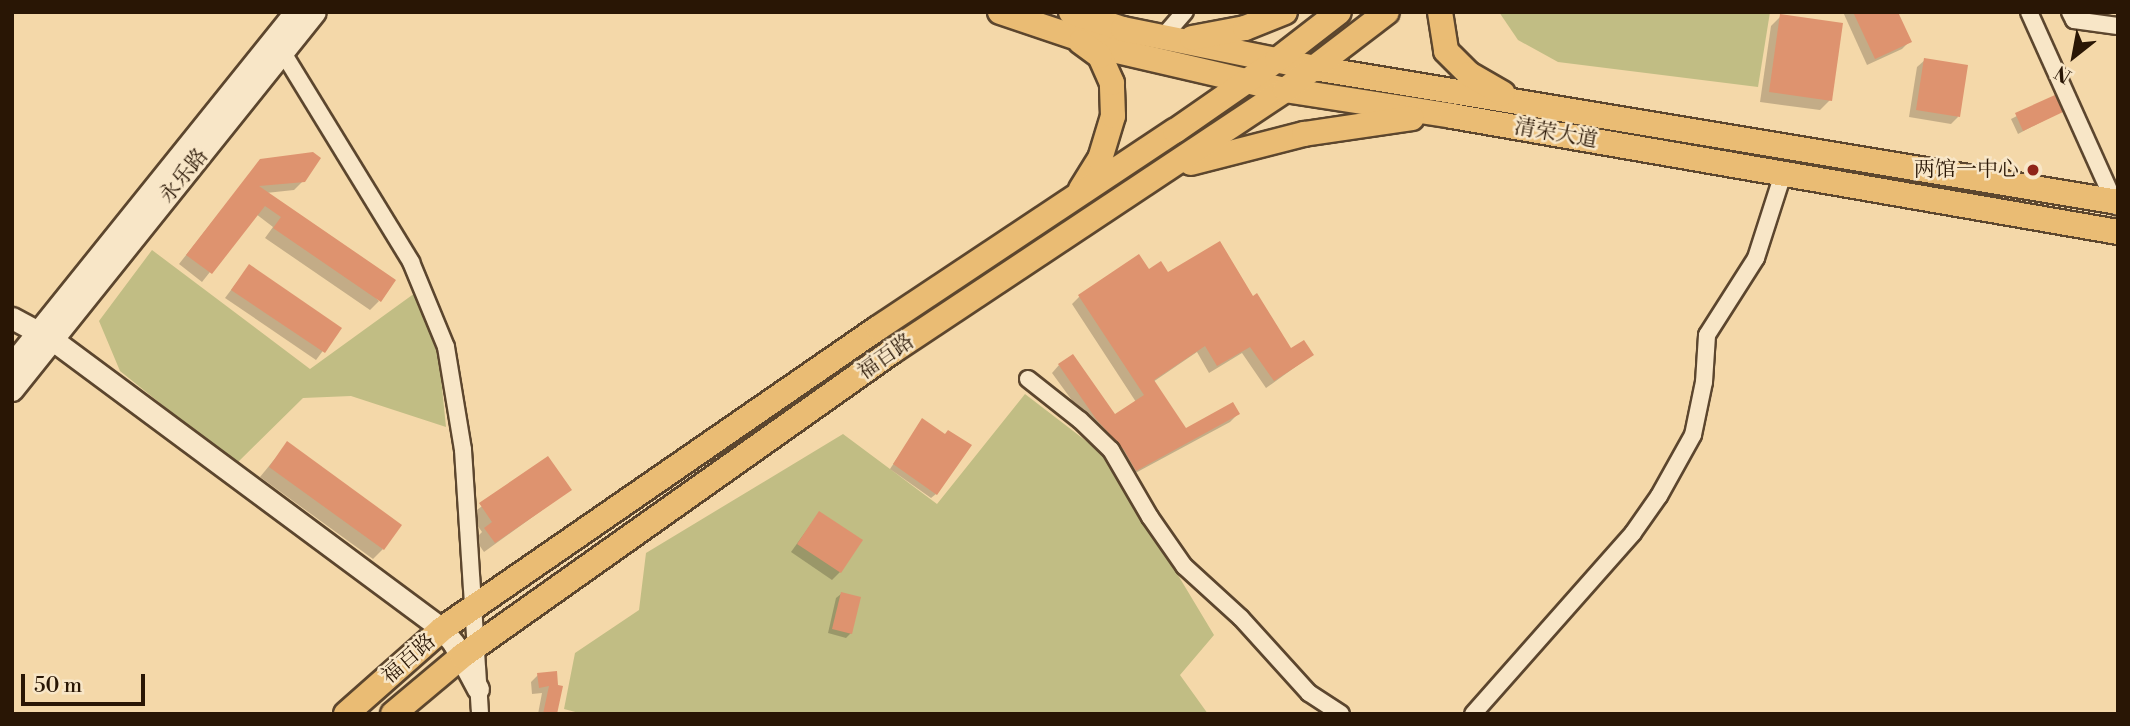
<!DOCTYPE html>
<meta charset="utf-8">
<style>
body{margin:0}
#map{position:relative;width:2130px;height:726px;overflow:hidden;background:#f4d8a9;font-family:"Libre Bodoni","Noto Serif SC",serif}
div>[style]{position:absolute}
.green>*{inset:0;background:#c1bd84}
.shadow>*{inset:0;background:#0003}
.building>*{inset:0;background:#de936f}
.roads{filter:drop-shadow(2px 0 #5c462e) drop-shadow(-2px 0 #5c462e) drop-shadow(0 2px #5c462e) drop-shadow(0 -2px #5c462e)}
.street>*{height:16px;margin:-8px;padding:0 8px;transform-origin:8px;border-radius:8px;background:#f8e6c7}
.secondary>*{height:21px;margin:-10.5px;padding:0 10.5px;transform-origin:10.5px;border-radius:10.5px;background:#f8e6c7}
.primary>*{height:24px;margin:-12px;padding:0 12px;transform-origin:12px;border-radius:12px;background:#eabc74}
.dots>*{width:19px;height:19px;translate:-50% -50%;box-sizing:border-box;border:4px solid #f8e6c7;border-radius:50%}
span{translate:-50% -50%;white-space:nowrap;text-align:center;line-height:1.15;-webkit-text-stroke:5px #f8e6c7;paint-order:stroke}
.street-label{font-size:21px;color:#291605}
.poi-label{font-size:21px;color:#291605}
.right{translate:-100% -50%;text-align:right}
.frame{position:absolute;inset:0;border:14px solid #291605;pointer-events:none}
.north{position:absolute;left:2039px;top:21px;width:70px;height:70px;-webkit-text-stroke:5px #f8e6c7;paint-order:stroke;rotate:211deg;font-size:19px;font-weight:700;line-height:28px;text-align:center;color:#291605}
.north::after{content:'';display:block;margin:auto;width:24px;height:32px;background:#291605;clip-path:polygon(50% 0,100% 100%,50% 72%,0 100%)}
.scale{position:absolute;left:21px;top:674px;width:124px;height:32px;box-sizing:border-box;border:4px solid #291605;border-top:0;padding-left:9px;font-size:21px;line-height:24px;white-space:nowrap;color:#291605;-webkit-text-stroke:5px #f8e6c7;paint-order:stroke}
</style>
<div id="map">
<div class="green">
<div style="clip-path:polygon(1499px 12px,1770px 12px,1758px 87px,1558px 62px,1518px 40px)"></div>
<div style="clip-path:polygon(152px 250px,310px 369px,415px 293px,439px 358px,446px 427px,351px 396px,303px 398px,236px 464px,120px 371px,99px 321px)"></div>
<div style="clip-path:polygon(1025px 394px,1107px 457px,1214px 635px,1180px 675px,1208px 714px,583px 714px,564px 709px,575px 653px,639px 610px,646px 553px,843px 434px,937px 504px)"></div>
</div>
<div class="shadow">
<div style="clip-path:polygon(1843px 12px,1896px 12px,1910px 41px,1902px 49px,1867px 65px)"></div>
<div style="clip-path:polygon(1781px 16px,1830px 100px,1820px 110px,1760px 102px,1771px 26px)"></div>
<div style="clip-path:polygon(1925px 60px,1958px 117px,1951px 124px,1909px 117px,1917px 67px)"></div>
<div style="clip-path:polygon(2054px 97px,2060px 112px,2018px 134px,2011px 119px)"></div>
<div style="clip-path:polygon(261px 160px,304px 180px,294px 190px,266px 193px,379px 301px,370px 310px,265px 238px,273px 227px,256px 214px,202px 282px,179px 264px)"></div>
<div style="clip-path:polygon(249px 266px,340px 328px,316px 360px,225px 298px)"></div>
<div style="clip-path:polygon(1149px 272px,1167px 274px,1252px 298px,1290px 351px,1312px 355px,1266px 388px,1242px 353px,1209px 373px,1197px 352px,1153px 382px,1186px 430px,1238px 414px,1230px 422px,1128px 477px,1052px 373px,1059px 365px,1114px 417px,1136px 402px,1072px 304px,1079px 297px)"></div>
<div style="clip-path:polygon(922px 421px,936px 494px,931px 498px,890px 469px)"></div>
<div style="clip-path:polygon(287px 444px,383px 549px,373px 559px,260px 477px)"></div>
<div style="clip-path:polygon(548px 458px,570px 490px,484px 552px,475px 539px,482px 532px,470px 515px)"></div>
<div style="clip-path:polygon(819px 513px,840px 572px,832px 580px,791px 552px)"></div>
<div style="clip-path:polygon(841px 594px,851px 633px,846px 638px,828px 633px,836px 598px)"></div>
<div style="clip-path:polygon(555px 673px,555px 714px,538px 714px,542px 693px,532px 694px,531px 682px,538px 675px)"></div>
</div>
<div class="building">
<div style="clip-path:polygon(1853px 12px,1898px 12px,1912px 42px,1875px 59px)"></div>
<div style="clip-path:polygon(1780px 14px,1843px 23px,1832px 101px,1769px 92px)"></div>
<div style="clip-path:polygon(1924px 58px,1968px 65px,1960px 117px,1916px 110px)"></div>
<div style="clip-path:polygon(2055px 95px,2063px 112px,2023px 131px,2015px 113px)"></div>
<div style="clip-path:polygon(313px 152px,321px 158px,305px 182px,259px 186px,396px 280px,381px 302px,273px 228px,281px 217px,265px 206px,212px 274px,186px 255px,260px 159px)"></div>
<div style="clip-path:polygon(1220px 241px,1253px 296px,1257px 293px,1291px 348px,1304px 340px,1314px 355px,1274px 381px,1250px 347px,1217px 366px,1205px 346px,1154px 380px,1186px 428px,1233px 402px,1240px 414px,1136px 471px,1124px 450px,1096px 419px,1058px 364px,1073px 354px,1115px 414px,1144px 395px,1078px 295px,1139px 254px,1149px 269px,1161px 261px,1168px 272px)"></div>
<div style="clip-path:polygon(249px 264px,342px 328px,325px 353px,231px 290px)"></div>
<div style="clip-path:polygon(922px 418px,945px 434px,948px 430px,972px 445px,937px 495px,893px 464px)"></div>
<div style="clip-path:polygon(287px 441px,402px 525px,384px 550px,269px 467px)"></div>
<div style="clip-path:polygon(548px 456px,572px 490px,495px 543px,484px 528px,492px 522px,479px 503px)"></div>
<div style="clip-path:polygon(819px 511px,863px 540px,841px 573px,797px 544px)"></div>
<div style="clip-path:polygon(841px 592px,861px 597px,852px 634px,832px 629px)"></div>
<div style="clip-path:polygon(557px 671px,558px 685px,563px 686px,557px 714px,543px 714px,549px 686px,539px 688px,537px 673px)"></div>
</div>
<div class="roads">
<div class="street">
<div style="left:2029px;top:12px;width:213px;rotate:65.8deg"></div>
<div style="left:2070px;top:12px;width:9px;rotate:63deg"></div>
<div style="left:2074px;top:20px;width:44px;rotate:7.8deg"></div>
<div style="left:1162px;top:38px;width:35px;rotate:-49deg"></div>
<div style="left:277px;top:43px;width:257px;rotate:58.5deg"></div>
<div style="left:411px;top:262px;width:92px;rotate:67.6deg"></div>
<div style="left:446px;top:347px;width:104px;rotate:80.6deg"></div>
<div style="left:463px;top:450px;width:265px;rotate:86.3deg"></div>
<div style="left:1028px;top:379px;width:66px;rotate:38.3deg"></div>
<div style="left:1080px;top:420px;width:43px;rotate:44.1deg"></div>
<div style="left:1111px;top:450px;width:78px;rotate:59.8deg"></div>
<div style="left:1150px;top:517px;width:60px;rotate:55.2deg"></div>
<div style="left:1184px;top:566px;width:77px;rotate:42.4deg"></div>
<div style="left:1241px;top:618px;width:101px;rotate:47.8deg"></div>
<div style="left:1309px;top:693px;width:38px;rotate:33deg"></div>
<div style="left:1473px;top:714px;width:242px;rotate:-48.5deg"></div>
<div style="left:1633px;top:533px;width:45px;rotate:-54.9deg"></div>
<div style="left:1659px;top:496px;width:70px;rotate:-60.9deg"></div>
<div style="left:1693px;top:435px;width:54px;rotate:-78.3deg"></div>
<div style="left:1704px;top:382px;width:47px;rotate:-86.3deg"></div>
<div style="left:1707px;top:335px;width:91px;rotate:-57.5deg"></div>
<div style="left:1756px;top:258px;width:88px;rotate:-72.2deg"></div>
</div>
<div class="secondary">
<div style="left:12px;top:318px;width:47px;rotate:28.2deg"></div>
<div style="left:53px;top:340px;width:485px;rotate:36.6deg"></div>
<div style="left:442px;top:629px;width:19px;rotate:51deg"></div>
<div style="left:454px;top:644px;width:51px;rotate:61.9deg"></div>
<div style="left:12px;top:364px;width:452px;rotate:-51.2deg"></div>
<div style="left:12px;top:390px;width:484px;rotate:-51.3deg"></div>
</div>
<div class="primary">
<div style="left:1000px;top:12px;width:119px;rotate:18.6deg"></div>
<div style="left:1113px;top:50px;width:177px;rotate:13.1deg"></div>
<div style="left:1285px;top:90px;width:169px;rotate:8.8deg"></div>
<div style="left:1452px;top:116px;width:676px;rotate:9.88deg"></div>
<div style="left:1071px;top:12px;width:55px;rotate:18.1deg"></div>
<div style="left:1123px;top:29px;width:195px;rotate:11.5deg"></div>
<div style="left:1314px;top:68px;width:815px;rotate:9.46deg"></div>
<div style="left:1440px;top:12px;width:39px;rotate:81deg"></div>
<div style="left:1446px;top:51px;width:33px;rotate:45deg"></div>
<div style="left:1469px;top:74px;width:39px;rotate:30deg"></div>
<div style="left:1192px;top:38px;width:54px;rotate:-10.7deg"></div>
<div style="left:1245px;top:28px;width:43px;rotate:-21.8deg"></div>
<div style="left:1191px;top:163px;width:117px;rotate:-14.4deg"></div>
<div style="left:1304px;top:134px;width:109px;rotate:-8.4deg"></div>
<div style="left:1081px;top:189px;width:36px;rotate:-58deg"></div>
<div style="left:1100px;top:159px;width:45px;rotate:-73.2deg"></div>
<div style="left:1113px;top:116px;width:33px;rotate:-92deg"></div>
<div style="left:1112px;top:83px;width:30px;rotate:-114deg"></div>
<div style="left:1100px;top:56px;width:24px;rotate:-144deg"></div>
<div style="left:346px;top:714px;width:128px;rotate:-41.5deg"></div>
<div style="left:442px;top:629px;width:530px;rotate:-34.62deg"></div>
<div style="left:878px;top:328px;width:356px;rotate:-33.6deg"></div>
<div style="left:1175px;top:131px;width:124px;rotate:-34.8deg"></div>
<div style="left:1277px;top:60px;width:78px;rotate:-37.7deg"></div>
<div style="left:393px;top:714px;width:90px;rotate:-40deg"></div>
<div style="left:462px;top:656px;width:529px;rotate:-35.31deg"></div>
<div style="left:894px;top:350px;width:470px;rotate:-33.6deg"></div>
<div style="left:1285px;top:90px;width:128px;rotate:-37.4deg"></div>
</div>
</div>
<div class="dots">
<div style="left:2033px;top:170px;background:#8f2418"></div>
</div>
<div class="street-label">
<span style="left:1556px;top:134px;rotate:10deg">清荣大道</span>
<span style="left:184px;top:176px;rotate:-51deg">永乐路</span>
<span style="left:886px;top:357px;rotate:-35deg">福百路</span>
<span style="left:409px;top:659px;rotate:-41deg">福百路</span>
</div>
<div class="poi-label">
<span class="right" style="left:2019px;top:170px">两馆一中心</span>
</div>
<div class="frame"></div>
<div class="north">N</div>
<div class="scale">50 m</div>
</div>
